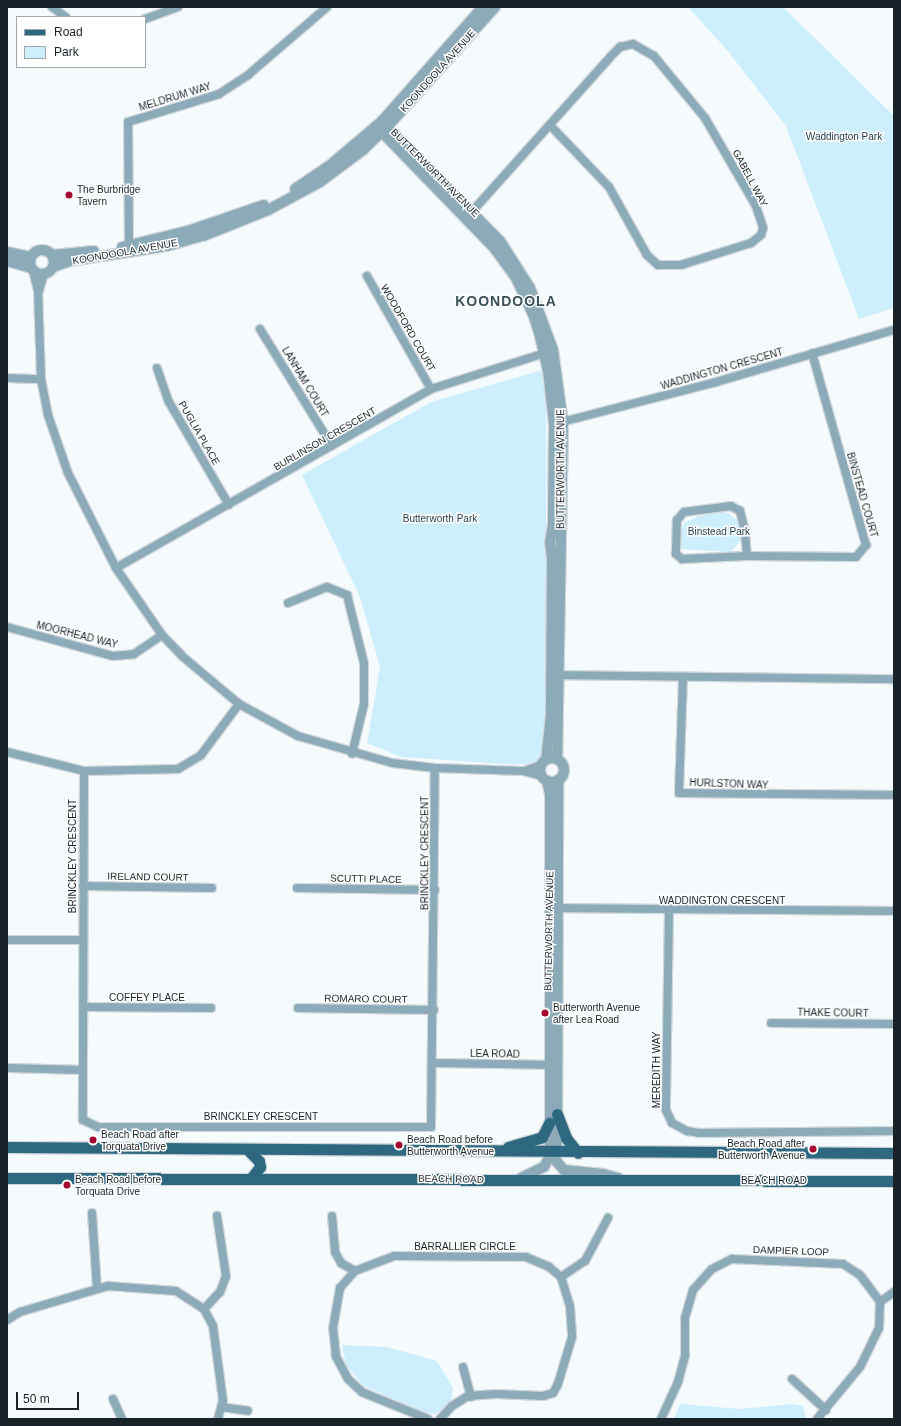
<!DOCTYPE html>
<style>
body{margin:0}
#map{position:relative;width:901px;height:1426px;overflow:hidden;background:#f5fbfd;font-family:Arial,sans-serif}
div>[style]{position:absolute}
.green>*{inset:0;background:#cceefd}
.roads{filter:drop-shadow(1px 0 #d2d8db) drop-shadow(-1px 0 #d2d8db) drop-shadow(0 1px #d2d8db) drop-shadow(0 -1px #d2d8db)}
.minor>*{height:8px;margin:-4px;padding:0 4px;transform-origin:4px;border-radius:4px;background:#8daab8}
.tertiary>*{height:10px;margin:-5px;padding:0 5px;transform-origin:5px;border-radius:5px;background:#8daab8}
.tertiary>.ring{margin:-5px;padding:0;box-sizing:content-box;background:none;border:10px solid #8daab8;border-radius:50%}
.primary>*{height:11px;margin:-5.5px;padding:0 5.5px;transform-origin:5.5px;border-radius:5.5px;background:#2e6880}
.dots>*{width:11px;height:11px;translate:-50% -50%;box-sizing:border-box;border:2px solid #fff;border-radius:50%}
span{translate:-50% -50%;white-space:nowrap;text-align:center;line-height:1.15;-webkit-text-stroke:3px #fff;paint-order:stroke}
.street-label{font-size:10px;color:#182227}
.park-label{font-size:10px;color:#193a48}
.poi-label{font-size:10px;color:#182227}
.left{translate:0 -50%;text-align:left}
.right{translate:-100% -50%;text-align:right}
.district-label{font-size:14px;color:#39505b;font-weight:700;letter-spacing:1px}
.frame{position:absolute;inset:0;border:8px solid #182227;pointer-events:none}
.legend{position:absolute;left:16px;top:16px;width:130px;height:52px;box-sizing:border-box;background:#fff;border:1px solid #a3a7a9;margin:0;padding:5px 7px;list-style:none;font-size:12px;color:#182227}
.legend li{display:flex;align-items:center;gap:8px;height:20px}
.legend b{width:20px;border:1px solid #a3a7a9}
.scale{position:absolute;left:16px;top:1392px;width:63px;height:18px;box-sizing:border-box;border:2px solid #182227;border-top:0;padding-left:5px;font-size:12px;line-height:14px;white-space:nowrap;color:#182227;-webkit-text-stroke:3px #fff;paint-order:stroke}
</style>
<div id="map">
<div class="green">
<div style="clip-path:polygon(688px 7px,783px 7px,894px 116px,894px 308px,859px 319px,786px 126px,727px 50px)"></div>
<div style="clip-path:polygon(546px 369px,546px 764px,505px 764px,401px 757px,367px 743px,380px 667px,360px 597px,302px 475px,431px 402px)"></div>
<div style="clip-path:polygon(718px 512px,728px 513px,738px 521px,741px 534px,739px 543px,730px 552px,681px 549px,680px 538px,684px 523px,696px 517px)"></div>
<div style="clip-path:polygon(342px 1345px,387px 1347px,437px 1361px,453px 1388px,451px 1401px,436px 1414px,425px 1413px,364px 1386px,346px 1365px)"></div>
<div style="clip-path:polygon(680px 1404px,740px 1409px,792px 1404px,803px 1406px,806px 1417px,804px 1419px,674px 1419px)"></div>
</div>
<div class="roads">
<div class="minor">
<div style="left:52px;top:7px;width:17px;rotate:36deg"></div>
<div style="left:145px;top:19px;width:35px;rotate:-20deg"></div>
<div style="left:469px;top:215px;width:213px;rotate:-48.2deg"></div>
<div style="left:611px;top:56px;width:13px;rotate:-45deg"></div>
<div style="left:620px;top:47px;width:13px;rotate:-13deg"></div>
<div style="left:633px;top:44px;width:24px;rotate:30deg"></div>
<div style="left:654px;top:56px;width:80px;rotate:50.6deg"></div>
<div style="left:705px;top:118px;width:102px;rotate:59.9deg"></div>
<div style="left:756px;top:206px;width:23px;rotate:72deg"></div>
<div style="left:763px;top:228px;width:7px;rotate:106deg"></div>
<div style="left:761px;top:235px;width:13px;rotate:141deg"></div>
<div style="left:751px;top:243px;width:73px;rotate:162.6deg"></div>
<div style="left:681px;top:265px;width:23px;rotate:180deg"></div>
<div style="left:658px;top:265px;width:15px;rotate:-138deg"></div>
<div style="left:647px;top:255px;width:78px;rotate:-119.2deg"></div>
<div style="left:609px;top:187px;width:84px;rotate:-133.6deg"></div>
<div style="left:129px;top:250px;width:128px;rotate:-90.4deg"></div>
<div style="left:128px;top:122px;width:95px;rotate:-17.1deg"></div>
<div style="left:219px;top:94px;width:35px;rotate:-33deg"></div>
<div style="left:248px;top:75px;width:104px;rotate:-40.7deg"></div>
<div style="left:33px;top:271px;width:21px;rotate:76deg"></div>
<div style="left:38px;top:291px;width:88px;rotate:88deg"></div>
<div style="left:41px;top:379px;width:37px;rotate:79deg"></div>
<div style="left:48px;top:415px;width:61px;rotate:71deg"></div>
<div style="left:68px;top:473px;width:106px;rotate:63.2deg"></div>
<div style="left:116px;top:568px;width:81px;rotate:55.5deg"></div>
<div style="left:162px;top:635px;width:29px;rotate:46deg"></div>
<div style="left:182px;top:656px;width:75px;rotate:40.1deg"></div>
<div style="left:239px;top:704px;width:67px;rotate:28.5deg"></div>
<div style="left:298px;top:736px;width:98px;rotate:16deg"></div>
<div style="left:392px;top:763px;width:43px;rotate:6.6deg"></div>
<div style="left:435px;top:768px;width:88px;rotate:2deg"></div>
<div style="left:523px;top:771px;width:20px;rotate:15deg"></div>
<div style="left:367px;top:276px;width:130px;rotate:60.5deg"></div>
<div style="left:39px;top:291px;width:18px;rotate:-74deg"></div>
<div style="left:260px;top:329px;width:137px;rotate:58.4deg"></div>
<div style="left:157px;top:368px;width:36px;rotate:71deg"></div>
<div style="left:169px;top:402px;width:119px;rotate:59.8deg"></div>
<div style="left:7px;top:378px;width:34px;rotate:2deg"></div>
<div style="left:558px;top:423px;width:163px;rotate:-14.5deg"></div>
<div style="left:716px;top:382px;width:185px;rotate:-16.3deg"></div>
<div style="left:747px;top:556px;width:25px;rotate:-95deg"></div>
<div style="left:745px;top:531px;width:21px;rotate:-104deg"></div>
<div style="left:740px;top:511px;width:10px;rotate:-151deg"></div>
<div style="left:731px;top:506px;width:47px;rotate:172.7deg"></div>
<div style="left:684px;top:512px;width:11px;rotate:131deg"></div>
<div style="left:677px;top:520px;width:34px;rotate:92deg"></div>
<div style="left:676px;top:554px;width:8px;rotate:40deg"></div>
<div style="left:682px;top:559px;width:65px;rotate:-2.6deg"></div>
<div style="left:747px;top:556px;width:109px;rotate:0.5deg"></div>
<div style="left:856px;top:557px;width:16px;rotate:-50deg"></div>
<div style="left:866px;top:545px;width:199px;rotate:-105.7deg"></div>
<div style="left:116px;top:568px;width:362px;rotate:-29.6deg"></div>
<div style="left:431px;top:389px;width:123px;rotate:-17.5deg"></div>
<div style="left:288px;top:603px;width:42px;rotate:-22.3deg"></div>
<div style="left:327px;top:587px;width:22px;rotate:22deg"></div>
<div style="left:347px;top:595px;width:70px;rotate:76deg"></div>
<div style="left:364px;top:663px;width:41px;rotate:90deg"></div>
<div style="left:364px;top:704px;width:51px;rotate:103.5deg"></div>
<div style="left:7px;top:627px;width:110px;rotate:15.3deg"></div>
<div style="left:113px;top:656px;width:21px;rotate:-5deg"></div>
<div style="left:134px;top:654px;width:34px;rotate:-34deg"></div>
<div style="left:553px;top:675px;width:341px;rotate:0.7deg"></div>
<div style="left:683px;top:677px;width:116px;rotate:92deg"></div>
<div style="left:679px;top:793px;width:215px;rotate:0.5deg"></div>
<div style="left:7px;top:752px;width:79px;rotate:13.9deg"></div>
<div style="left:84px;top:771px;width:94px;rotate:-1.2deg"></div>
<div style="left:178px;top:769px;width:27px;rotate:-31deg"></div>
<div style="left:201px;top:755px;width:64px;rotate:-53.3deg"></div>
<div style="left:84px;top:771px;width:349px;rotate:90.2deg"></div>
<div style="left:83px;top:1120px;width:17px;rotate:25deg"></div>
<div style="left:98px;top:1127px;width:333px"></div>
<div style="left:431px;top:1127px;width:359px;rotate:-89.4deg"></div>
<div style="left:524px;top:771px;width:18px;rotate:-19deg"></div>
<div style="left:83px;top:886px;width:129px;rotate:0.9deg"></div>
<div style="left:297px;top:888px;width:138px;rotate:0.8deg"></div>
<div style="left:552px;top:908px;width:342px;rotate:0.5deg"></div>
<div style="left:669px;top:911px;width:199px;rotate:90.9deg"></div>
<div style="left:666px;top:1110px;width:14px;rotate:65deg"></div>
<div style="left:672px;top:1123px;width:17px;rotate:28deg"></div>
<div style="left:687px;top:1131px;width:12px;rotate:9deg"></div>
<div style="left:699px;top:1133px;width:195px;rotate:-0.6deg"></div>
<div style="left:9px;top:940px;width:74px"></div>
<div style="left:83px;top:1007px;width:128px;rotate:0.4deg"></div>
<div style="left:298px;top:1008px;width:136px;rotate:0.8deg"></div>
<div style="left:771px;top:1023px;width:123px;rotate:0.5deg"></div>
<div style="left:433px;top:1063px;width:121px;rotate:0.9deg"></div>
<div style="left:9px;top:1068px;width:74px;rotate:1.5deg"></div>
<div style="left:92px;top:1213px;width:76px;rotate:86.2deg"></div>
<div style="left:332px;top:1216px;width:36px;rotate:85deg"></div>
<div style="left:335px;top:1252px;width:13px;rotate:61deg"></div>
<div style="left:341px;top:1263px;width:16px;rotate:30deg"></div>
<div style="left:561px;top:1277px;width:29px;rotate:-34deg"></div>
<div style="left:585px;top:1261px;width:49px;rotate:-61.9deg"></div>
<div style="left:880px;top:1302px;width:17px;rotate:-36deg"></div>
<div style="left:204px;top:1309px;width:23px;rotate:-47deg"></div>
<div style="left:220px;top:1292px;width:17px;rotate:-69deg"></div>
<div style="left:226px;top:1276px;width:61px;rotate:-98.5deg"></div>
<div style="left:7px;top:1320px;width:15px;rotate:-32deg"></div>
<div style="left:20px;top:1312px;width:92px;rotate:-16.5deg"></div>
<div style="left:108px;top:1286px;width:68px;rotate:4.2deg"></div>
<div style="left:176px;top:1291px;width:33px;rotate:33deg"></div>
<div style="left:204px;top:1309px;width:19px;rotate:62deg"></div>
<div style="left:213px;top:1326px;width:76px;rotate:82.4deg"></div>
<div style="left:223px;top:1401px;width:19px;rotate:106deg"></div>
<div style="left:463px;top:1367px;width:31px;rotate:75deg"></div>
<div style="left:792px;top:1379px;width:46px;rotate:42.4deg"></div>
<div style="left:113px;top:1399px;width:22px;rotate:66deg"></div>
<div style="left:221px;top:1407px;width:27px;rotate:8deg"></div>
<div style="left:428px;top:1419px;width:71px;rotate:-157.8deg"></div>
<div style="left:362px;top:1392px;width:19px;rotate:-137deg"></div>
<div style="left:348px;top:1379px;width:26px;rotate:-118deg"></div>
<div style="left:336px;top:1356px;width:28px;rotate:-96deg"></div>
<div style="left:333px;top:1328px;width:41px;rotate:-80.1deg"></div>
<div style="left:340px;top:1288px;width:23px;rotate:-49deg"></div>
<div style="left:355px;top:1271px;width:42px;rotate:-21deg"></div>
<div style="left:394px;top:1256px;width:132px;rotate:0.4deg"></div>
<div style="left:526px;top:1257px;width:25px;rotate:23deg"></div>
<div style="left:549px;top:1267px;width:16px;rotate:40deg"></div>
<div style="left:561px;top:1277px;width:30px;rotate:73deg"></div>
<div style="left:570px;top:1306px;width:31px;rotate:86deg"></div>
<div style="left:572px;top:1337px;width:49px;rotate:106.6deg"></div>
<div style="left:558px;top:1384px;width:10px;rotate:119deg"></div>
<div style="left:553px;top:1393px;width:10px;rotate:163deg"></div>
<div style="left:543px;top:1396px;width:47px;rotate:-177.6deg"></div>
<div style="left:496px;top:1394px;width:28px;rotate:176deg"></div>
<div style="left:468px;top:1396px;width:19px;rotate:148deg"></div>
<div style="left:452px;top:1406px;width:18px;rotate:133deg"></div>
<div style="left:661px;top:1419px;width:41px;rotate:-65.3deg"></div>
<div style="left:678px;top:1382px;width:28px;rotate:-75deg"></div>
<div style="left:685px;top:1355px;width:37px;rotate:-90deg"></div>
<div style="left:685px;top:1318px;width:29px;rotate:-74deg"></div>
<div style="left:693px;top:1290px;width:28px;rotate:-48deg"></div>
<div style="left:712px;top:1269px;width:22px;rotate:-27deg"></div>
<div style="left:732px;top:1259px;width:111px;rotate:2.6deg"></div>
<div style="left:843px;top:1264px;width:20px;rotate:33deg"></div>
<div style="left:860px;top:1275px;width:34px;rotate:53deg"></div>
<div style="left:880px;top:1302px;width:26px;rotate:92deg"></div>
<div style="left:879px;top:1328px;width:43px;rotate:116deg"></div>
<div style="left:860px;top:1367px;width:67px;rotate:129.6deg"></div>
</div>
<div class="tertiary">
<div style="left:382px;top:121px;width:168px;rotate:45.5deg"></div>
<div style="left:500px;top:241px;width:56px;rotate:57.4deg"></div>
<div style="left:530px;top:288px;width:66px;rotate:69.6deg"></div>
<div style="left:553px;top:350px;width:73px;rotate:82.1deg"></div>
<div style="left:563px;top:422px;width:337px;rotate:91deg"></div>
<div style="left:376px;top:126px;width:171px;rotate:45.9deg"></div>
<div style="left:495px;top:249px;width:36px;rotate:54deg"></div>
<div style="left:516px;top:278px;width:40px;rotate:65deg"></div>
<div style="left:533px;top:314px;width:19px;rotate:72deg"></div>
<div style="left:539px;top:332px;width:39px;rotate:77deg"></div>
<div style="left:548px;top:370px;width:54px;rotate:83.7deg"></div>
<div style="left:554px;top:424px;width:100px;rotate:90.6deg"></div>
<div style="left:553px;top:524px;width:18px;rotate:99deg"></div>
<div style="left:550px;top:542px;width:17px;rotate:83deg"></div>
<div style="left:552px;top:559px;width:156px;rotate:90.4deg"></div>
<div style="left:551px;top:715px;width:45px;rotate:96.3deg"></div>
<div style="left:295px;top:189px;width:41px;rotate:-34.1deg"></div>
<div style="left:329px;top:166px;width:70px;rotate:-40.3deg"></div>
<div style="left:382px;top:121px;width:152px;rotate:-48.5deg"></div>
<div style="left:122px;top:247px;width:71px;rotate:-13.8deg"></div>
<div style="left:191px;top:230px;width:77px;rotate:-18.9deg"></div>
<div class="ring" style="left:30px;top:250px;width:14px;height:14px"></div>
<div style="left:7px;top:252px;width:24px;rotate:12deg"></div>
<div style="left:52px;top:255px;width:42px;rotate:-5.4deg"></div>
<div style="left:7px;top:261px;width:25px;rotate:16deg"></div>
<div style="left:53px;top:267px;width:18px;rotate:-19deg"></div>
<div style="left:70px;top:261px;width:98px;rotate:-8.8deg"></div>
<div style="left:167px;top:246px;width:37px;rotate:-16deg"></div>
<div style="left:203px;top:236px;width:70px;rotate:-21.8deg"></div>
<div style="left:268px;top:210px;width:59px;rotate:-28.3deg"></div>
<div style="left:320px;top:182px;width:54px;rotate:-36.7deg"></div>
<div style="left:363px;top:150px;width:35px;rotate:-44deg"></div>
<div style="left:388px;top:126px;width:160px;rotate:-48deg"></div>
<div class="ring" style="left:540px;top:758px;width:14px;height:14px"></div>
<div style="left:547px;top:781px;width:13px;rotate:77deg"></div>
<div style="left:550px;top:794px;width:349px;rotate:90deg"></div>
<div style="left:550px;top:1143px;width:20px;rotate:70deg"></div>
<div style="left:557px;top:1162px;width:11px;rotate:49deg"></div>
<div style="left:564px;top:1170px;width:39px;rotate:6deg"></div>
<div style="left:603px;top:1174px;width:16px;rotate:15deg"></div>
<div style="left:521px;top:1178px;width:25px;rotate:-26deg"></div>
<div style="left:544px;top:1167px;width:27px;rotate:-62deg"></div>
<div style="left:557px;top:1143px;width:363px;rotate:-89.8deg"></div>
</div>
<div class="primary">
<div style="left:557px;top:1114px;width:26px;rotate:69deg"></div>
<div style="left:566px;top:1138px;width:19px;rotate:51deg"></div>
<div style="left:7px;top:1147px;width:887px;rotate:0.39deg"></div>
<div style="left:508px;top:1147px;width:35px;rotate:-16deg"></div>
<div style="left:542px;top:1137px;width:16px;rotate:-63deg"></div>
<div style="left:247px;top:1149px;width:17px;rotate:45deg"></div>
<div style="left:259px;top:1161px;width:6px;rotate:81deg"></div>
<div style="left:260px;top:1167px;width:14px;rotate:129deg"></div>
<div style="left:7px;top:1178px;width:887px;rotate:0.19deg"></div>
</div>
</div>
<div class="dots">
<div style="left:69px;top:195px;background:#a3052e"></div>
<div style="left:545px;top:1013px;background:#a3052e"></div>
<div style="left:93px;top:1140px;background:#a3052e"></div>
<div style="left:399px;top:1145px;background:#a3052e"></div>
<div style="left:813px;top:1149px;background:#a3052e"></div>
<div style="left:67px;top:1185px;background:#a3052e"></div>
</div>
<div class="street-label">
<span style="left:438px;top:71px;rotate:-48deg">KOONDOOLA AVENUE</span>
<span style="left:175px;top:97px;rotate:-17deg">MELDRUM WAY</span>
<span style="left:435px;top:173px;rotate:45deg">BUTTERWORTH AVENUE</span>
<span style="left:750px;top:178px;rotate:62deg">GABELL WAY</span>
<span style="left:125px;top:252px;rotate:-10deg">KOONDOOLA AVENUE</span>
<span style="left:408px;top:328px;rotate:60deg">WOODFORD COURT</span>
<span style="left:722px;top:369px;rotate:-16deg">WADDINGTON CRESCENT</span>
<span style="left:305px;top:382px;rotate:59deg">LANHAM COURT</span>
<span style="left:199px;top:433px;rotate:60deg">PUGLIA PLACE</span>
<span style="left:325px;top:439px;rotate:-30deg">BURLINSON CRESCENT</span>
<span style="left:561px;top:469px;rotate:-90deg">BUTTERWORTH AVENUE</span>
<span style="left:862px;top:495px;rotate:74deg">BINSTEAD COURT</span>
<span style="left:77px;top:635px;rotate:14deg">MOORHEAD WAY</span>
<span style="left:729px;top:784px;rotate:2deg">HURLSTON WAY</span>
<span style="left:425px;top:853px;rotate:-90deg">BRINCKLEY CRESCENT</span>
<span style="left:73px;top:856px;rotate:-90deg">BRINCKLEY CRESCENT</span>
<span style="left:148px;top:877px;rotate:1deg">IRELAND COURT</span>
<span style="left:366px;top:879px;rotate:1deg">SCUTTI PLACE</span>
<span style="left:722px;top:901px">WADDINGTON CRESCENT</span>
<span style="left:549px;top:931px;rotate:-89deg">BUTTERWORTH AVENUE</span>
<span style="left:147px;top:998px">COFFEY PLACE</span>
<span style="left:366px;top:999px;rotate:1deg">ROMARO COURT</span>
<span style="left:833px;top:1013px;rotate:1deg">THAKE COURT</span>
<span style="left:495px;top:1054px;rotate:1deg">LEA ROAD</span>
<span style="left:657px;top:1070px;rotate:-90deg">MEREDITH WAY</span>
<span style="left:261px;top:1117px">BRINCKLEY CRESCENT</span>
<span style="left:451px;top:1179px;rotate:1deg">BEACH ROAD</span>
<span style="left:774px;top:1181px">BEACH ROAD</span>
<span style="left:465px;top:1247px">BARRALLIER CIRCLE</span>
<span style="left:791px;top:1251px;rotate:2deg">DAMPIER LOOP</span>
</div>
<div class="park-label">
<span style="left:844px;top:137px">Waddington Park</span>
<span style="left:440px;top:519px">Butterworth Park</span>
<span style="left:719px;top:532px">Binstead Park</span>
</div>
<div class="poi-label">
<span class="left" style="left:77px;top:195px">The Burbridge<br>Tavern</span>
<span class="left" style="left:553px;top:1013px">Butterworth Avenue<br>after Lea Road</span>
<span class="left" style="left:101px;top:1140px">Beach Road after<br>Torquata Drive</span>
<span class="left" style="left:407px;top:1145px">Beach Road before<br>Butterworth Avenue</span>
<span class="right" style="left:805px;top:1149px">Beach Road after<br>Butterworth Avenue</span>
<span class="left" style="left:75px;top:1185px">Beach Road before<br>Torquata Drive</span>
</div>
<div class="district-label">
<span style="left:506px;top:301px">KOONDOOLA</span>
</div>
<div class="frame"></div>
<ul class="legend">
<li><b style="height:5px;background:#2e6880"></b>Road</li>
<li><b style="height:11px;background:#cceefd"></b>Park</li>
</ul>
<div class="scale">50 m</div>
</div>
